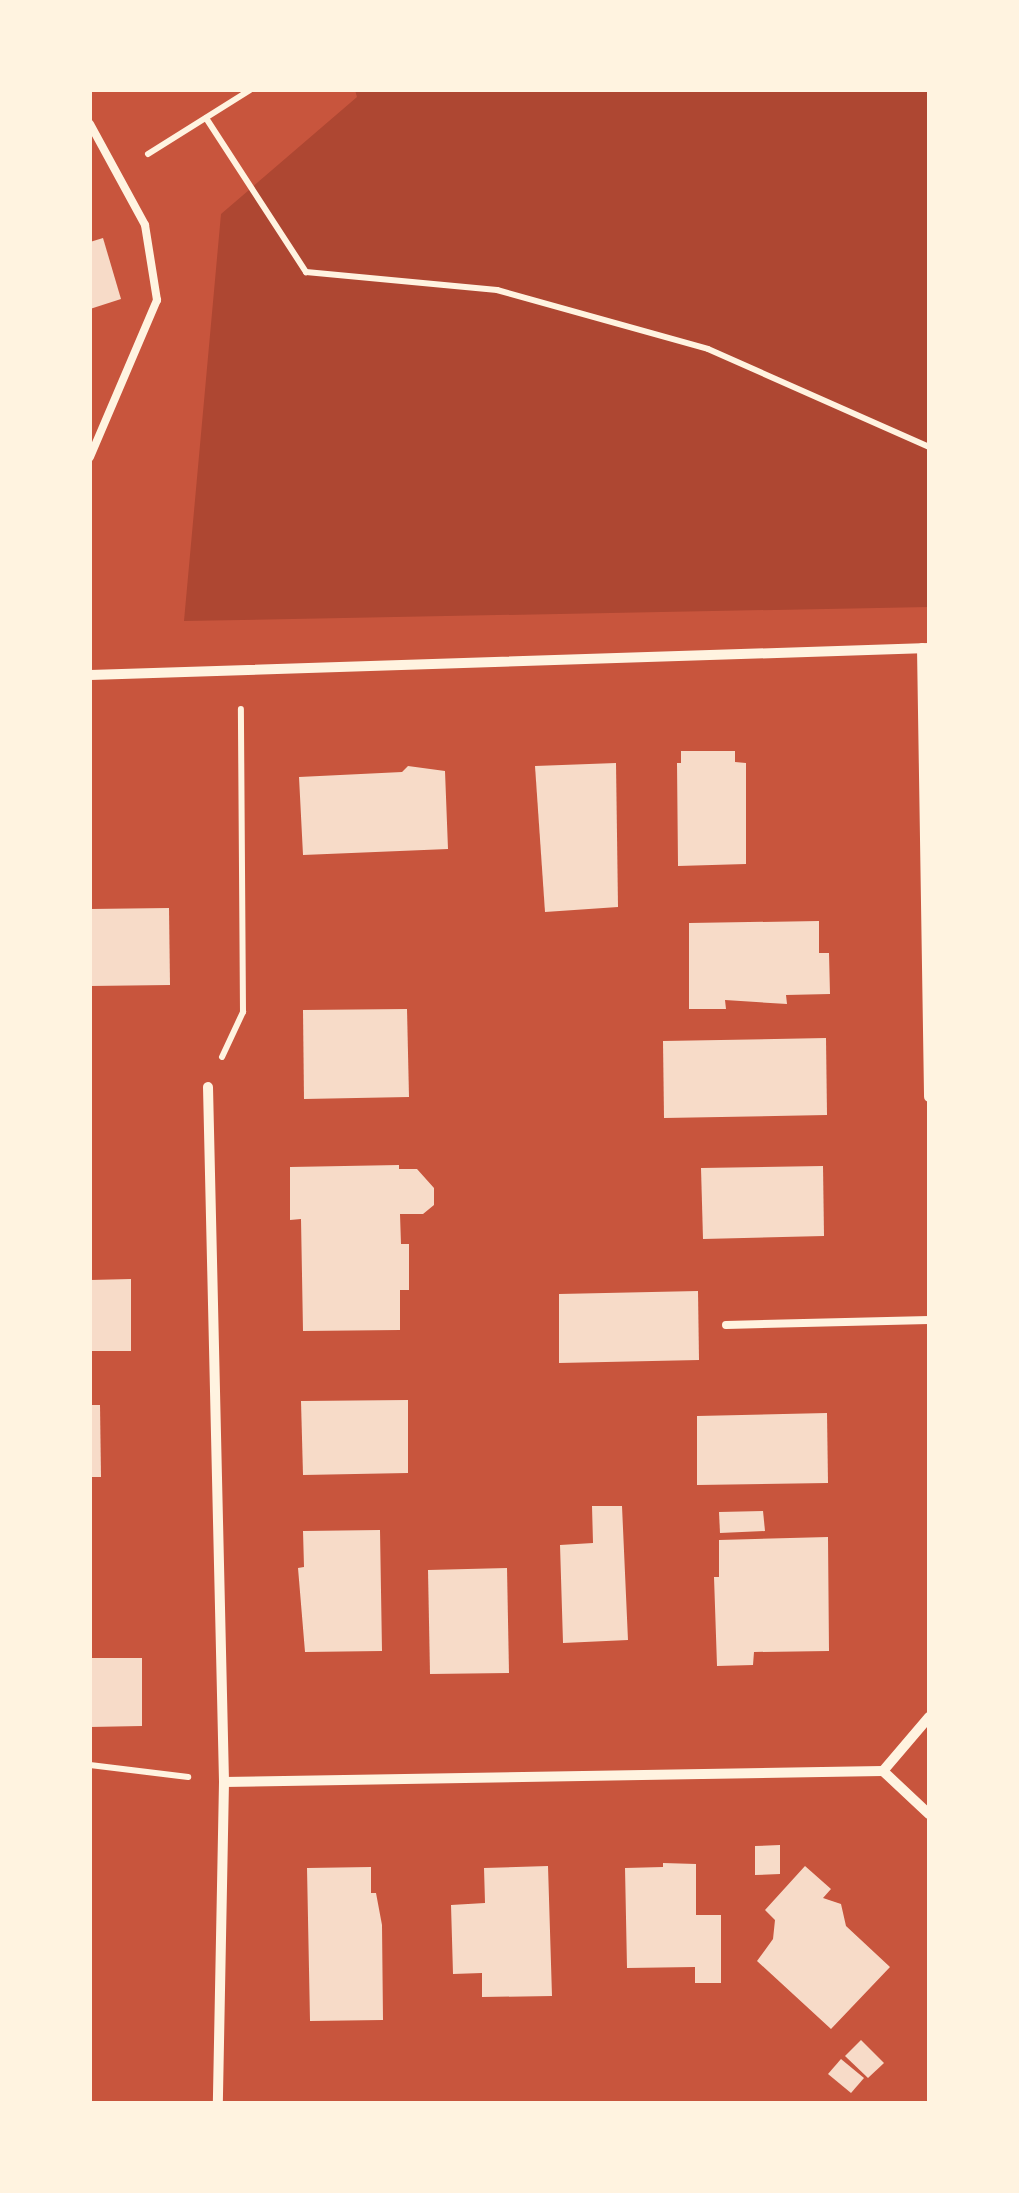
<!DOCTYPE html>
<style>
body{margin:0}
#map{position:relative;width:1019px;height:2193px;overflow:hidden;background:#c8553d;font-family:Lora,serif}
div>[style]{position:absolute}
.green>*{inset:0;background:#ae4732}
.building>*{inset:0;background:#f7dbc8}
.path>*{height:6px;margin:-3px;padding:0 3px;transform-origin:3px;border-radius:3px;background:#fff3e0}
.service>*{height:8px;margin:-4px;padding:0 4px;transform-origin:4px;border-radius:4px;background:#fff3e0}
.minor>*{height:10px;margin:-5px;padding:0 5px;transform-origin:5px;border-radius:5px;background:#fff3e0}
span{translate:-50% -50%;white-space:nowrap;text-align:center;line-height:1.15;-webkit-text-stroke:10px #fff3e0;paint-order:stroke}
.frame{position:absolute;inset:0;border:92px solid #fff3e0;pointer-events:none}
</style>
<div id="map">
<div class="green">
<div style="clip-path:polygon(355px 90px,929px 90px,929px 607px,184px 621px,221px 214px,357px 97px)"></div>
</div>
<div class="building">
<div style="clip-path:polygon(103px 238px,121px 299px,90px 309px,90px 242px)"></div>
<div style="clip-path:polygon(681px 751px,735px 751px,735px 762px,746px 763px,746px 864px,678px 866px,677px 763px,681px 763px)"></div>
<div style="clip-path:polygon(616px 763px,618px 907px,545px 912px,535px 766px)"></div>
<div style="clip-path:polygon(408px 766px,445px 771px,448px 849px,303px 855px,299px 777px,402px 772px)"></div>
<div style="clip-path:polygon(169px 908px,170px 985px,90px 986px,90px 909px)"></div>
<div style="clip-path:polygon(819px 921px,819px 953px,829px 953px,830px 994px,786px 995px,787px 1004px,725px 1000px,726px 1009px,689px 1009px,689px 923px)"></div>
<div style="clip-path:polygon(407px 1009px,409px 1097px,304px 1099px,303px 1010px)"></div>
<div style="clip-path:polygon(826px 1038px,827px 1115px,664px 1118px,663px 1041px)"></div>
<div style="clip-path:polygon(399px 1165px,399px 1169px,417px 1169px,434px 1188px,434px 1205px,423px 1214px,400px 1214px,401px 1244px,409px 1244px,409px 1290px,400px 1290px,400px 1330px,303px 1331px,301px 1219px,290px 1220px,290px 1167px)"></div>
<div style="clip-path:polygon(823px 1166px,824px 1236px,703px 1239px,701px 1168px)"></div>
<div style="clip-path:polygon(131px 1279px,131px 1351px,90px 1351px,90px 1280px)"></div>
<div style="clip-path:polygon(698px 1291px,699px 1360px,559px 1363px,559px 1294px)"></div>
<div style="clip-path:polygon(408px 1400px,408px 1473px,303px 1475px,301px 1401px)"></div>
<div style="clip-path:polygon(90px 1405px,100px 1405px,101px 1477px,90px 1477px)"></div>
<div style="clip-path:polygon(827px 1413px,828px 1483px,697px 1485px,697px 1416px)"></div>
<div style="clip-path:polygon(592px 1506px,622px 1506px,628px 1640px,563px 1643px,560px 1545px,593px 1543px)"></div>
<div style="clip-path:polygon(763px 1511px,765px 1531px,720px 1533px,719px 1512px)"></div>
<div style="clip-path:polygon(380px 1530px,382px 1651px,305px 1652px,298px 1568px,304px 1567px,303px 1531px)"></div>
<div style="clip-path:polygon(828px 1537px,829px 1651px,754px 1652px,753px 1665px,717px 1666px,714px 1577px,719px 1577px,719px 1540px)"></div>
<div style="clip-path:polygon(507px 1568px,509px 1673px,430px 1674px,428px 1570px)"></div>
<div style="clip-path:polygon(90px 1658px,142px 1658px,142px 1726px,90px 1727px)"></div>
<div style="clip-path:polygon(780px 1845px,780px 1874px,755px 1875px,755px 1846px)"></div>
<div style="clip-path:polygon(663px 1863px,696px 1864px,696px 1915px,721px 1915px,721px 1983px,695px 1983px,695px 1967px,627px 1968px,625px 1868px,663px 1867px)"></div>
<div style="clip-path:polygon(548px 1866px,552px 1996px,482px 1997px,482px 1973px,453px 1974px,451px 1905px,485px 1903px,484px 1868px)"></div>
<div style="clip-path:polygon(805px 1866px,831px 1889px,823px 1898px,841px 1904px,846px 1926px,890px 1967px,831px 2029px,757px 1961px,773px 1939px,775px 1920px,765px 1910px)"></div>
<div style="clip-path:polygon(371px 1867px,371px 1893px,376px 1893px,382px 1925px,383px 2020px,310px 2021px,307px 1868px)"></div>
<div style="clip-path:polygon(861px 2040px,884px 2063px,868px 2078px,845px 2056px)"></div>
<div style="clip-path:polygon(841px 2059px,864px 2078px,851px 2093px,828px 2074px)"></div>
</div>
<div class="path">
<div style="left:206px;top:118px;width:184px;rotate:57deg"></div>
<div style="left:306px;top:272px;width:192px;rotate:5.4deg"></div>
<div style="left:497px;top:290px;width:219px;rotate:15.6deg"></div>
<div style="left:708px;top:349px;width:242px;rotate:23.9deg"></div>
<div style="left:148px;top:154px;width:120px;rotate:-32.1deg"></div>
<div style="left:222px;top:1057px;width:50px;rotate:-65deg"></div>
<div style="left:243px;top:1012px;width:303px;rotate:-90.4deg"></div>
<div style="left:90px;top:1765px;width:99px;rotate:7deg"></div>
</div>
<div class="service">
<div style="left:90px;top:124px;width:115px;rotate:61.4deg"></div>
<div style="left:145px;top:225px;width:76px;rotate:80.9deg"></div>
<div style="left:157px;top:300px;width:171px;rotate:113.1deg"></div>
<div style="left:726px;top:1325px;width:203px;rotate:-1.4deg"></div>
</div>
<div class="minor">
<div style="left:922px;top:648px;width:449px;rotate:89.1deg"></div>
<div style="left:90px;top:675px;width:839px;rotate:-1.84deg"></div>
<div style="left:208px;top:1087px;width:695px;rotate:88.68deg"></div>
<div style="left:224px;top:1782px;width:321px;rotate:91.1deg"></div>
<div style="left:883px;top:1771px;width:71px;rotate:-49.6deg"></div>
<div style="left:883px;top:1771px;width:63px;rotate:43.1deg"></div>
<div style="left:224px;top:1782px;width:659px;rotate:-0.96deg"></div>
</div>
<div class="frame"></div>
</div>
